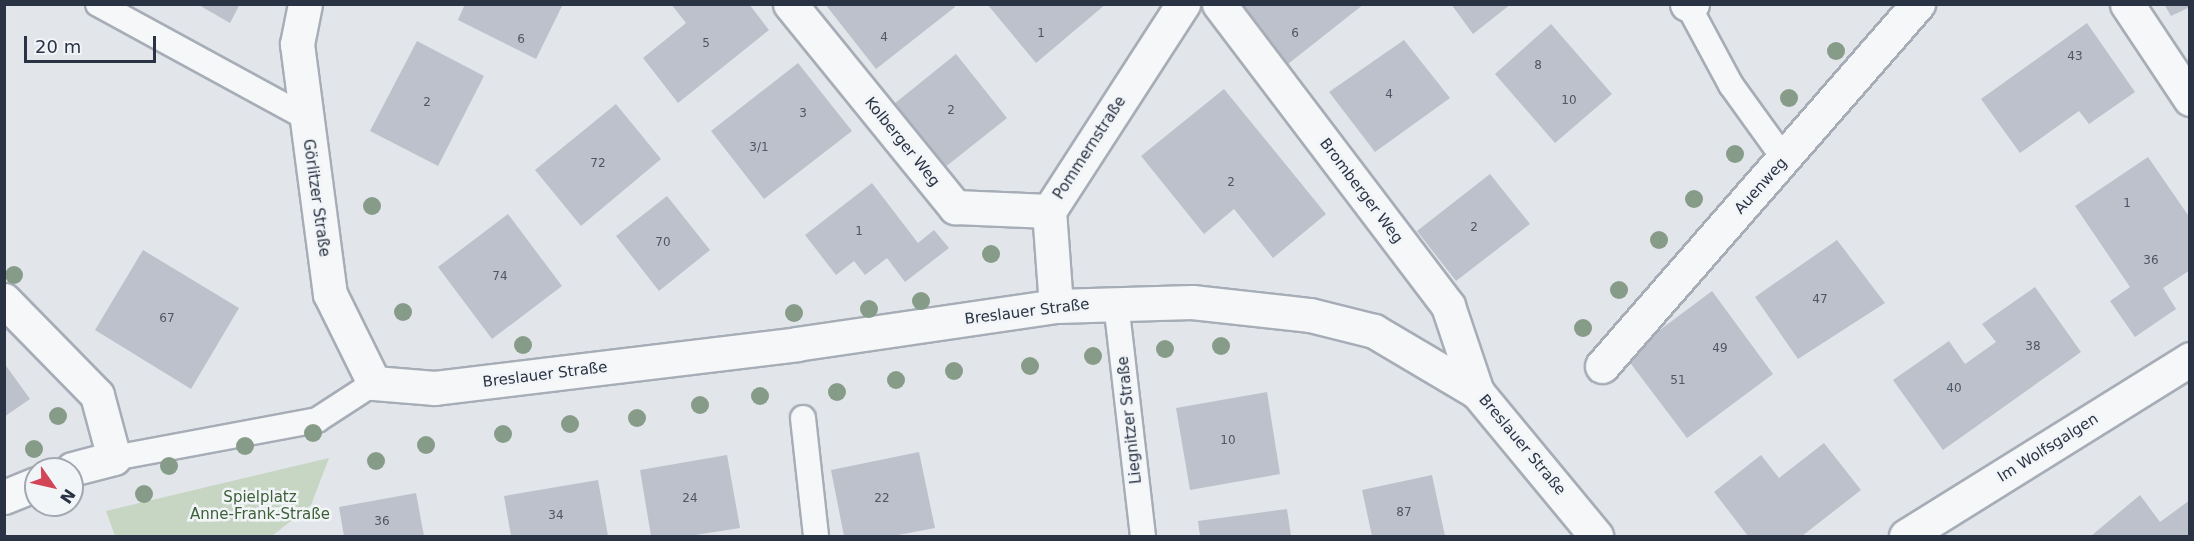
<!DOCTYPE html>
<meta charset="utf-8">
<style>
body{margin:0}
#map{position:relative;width:2194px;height:541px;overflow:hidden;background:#e2e6eb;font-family:"DejaVu Sans",sans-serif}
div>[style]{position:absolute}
.green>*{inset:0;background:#c7d5c3}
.building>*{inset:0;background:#bcc1cb}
.roads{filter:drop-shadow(2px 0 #a7adb6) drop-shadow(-2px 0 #a7adb6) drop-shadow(0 2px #a7adb6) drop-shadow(0 -2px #a7adb6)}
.service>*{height:24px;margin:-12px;padding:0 12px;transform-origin:12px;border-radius:12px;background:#f5f7f9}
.minor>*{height:33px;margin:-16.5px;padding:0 16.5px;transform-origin:16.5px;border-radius:16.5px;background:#f5f7f9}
.trees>*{width:18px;height:18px;margin:-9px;border-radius:50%;background:#879c88}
span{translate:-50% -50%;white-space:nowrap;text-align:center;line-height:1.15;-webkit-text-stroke:5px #f2f5f8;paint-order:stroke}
.number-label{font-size:12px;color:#4e5666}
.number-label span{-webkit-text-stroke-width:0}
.street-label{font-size:15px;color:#2a3344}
.park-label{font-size:15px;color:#3d6037}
.frame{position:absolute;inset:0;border:6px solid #2a3344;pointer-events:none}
.north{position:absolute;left:24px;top:457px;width:60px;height:60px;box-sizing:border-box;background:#f2f5f8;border:2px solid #a2a7b0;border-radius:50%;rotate:124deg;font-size:16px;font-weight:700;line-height:24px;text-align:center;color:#2a3344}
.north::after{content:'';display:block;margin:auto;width:21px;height:27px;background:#d24557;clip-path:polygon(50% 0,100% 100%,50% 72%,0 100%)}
.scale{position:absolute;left:24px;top:36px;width:132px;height:27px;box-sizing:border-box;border:3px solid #2a3344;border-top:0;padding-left:8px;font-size:18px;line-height:21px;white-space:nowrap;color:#2a3344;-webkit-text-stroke:4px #f2f5f8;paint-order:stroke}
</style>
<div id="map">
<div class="green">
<div style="clip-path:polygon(329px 458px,311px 505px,272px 536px,115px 536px,106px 511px)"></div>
</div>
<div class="building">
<div style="clip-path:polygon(197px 4px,240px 4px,230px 23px)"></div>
<div style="clip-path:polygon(465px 4px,563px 4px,536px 59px,458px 20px)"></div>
<div style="clip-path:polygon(671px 4px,749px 4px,769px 30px,678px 103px,643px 58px,686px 23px)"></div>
<div style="clip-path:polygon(825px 4px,953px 4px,955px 7px,876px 69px)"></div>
<div style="clip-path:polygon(987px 4px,1106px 4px,1036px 63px)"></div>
<div style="clip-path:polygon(1241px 4px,1364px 4px,1288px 64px)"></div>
<div style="clip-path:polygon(1451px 4px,1511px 4px,1473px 34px)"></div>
<div style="clip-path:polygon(2164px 4px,2190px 4px,2190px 7px,2171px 16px)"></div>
<div style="clip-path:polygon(2087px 23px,2135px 92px,2089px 124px,2079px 111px,2020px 153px,1981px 99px)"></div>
<div style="clip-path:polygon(1551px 24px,1612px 94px,1555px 143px,1495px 74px)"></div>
<div style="clip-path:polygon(1404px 40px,1450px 98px,1375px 152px,1329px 92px)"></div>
<div style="clip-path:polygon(417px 41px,484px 76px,438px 166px,370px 131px)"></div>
<div style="clip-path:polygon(956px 54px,1007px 118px,944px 168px,894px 104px)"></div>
<div style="clip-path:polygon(798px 63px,852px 131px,764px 199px,711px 131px)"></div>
<div style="clip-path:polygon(1224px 89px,1326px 214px,1273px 258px,1234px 209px,1204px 234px,1141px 156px)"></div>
<div style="clip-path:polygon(616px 104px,661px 159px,581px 226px,535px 170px)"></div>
<div style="clip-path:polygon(2148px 157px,2190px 218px,2190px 270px,2163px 288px,2176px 309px,2135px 337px,2110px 301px,2130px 287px,2075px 206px)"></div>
<div style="clip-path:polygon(1490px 174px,1530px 224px,1456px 281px,1417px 231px)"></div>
<div style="clip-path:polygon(872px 183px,918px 243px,934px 230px,949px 248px,905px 282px,887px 258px,865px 275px,854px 261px,836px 275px,805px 235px)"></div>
<div style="clip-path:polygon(667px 196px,710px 250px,659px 291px,616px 236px)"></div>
<div style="clip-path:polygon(508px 214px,562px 286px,492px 339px,438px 267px)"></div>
<div style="clip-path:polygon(1837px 240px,1885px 303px,1798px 359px,1755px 297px)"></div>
<div style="clip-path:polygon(143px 250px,239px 308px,191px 389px,95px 330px)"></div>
<div style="clip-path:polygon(2035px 287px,2081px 352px,1943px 450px,1893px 380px,1949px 341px,1965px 364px,1996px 342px,1982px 324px)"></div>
<div style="clip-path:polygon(1712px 291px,1773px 374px,1687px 438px,1625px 356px)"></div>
<div style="clip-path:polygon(4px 363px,30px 399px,4px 417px)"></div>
<div style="clip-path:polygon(1267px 392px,1280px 474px,1190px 490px,1176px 408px)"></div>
<div style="clip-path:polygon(1824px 443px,1861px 490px,1802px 536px,1748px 536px,1714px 492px,1761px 455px,1779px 478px)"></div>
<div style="clip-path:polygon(919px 452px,935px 528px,893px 536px,844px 536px,831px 470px)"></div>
<div style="clip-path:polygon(727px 455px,740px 528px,689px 536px,651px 536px,640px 470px)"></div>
<div style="clip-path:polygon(1432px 475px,1445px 536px,1372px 536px,1362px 490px)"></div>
<div style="clip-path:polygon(598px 480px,608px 536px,511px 536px,504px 496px)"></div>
<div style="clip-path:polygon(416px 493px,424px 536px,344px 536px,339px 507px)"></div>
<div style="clip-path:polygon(2140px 495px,2160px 522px,2190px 500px,2190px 536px,2091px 536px)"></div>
<div style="clip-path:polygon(1287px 509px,1291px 536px,1200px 536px,1198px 521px)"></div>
</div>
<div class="roads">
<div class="service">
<div style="left:98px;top:4px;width:236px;rotate:28.6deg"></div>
<div style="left:1689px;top:7px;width:89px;rotate:61.7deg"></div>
<div style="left:1731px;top:85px;width:92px;rotate:54.2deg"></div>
<div style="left:1116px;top:303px;width:235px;rotate:83.4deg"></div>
<div style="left:803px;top:418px;width:119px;rotate:83.7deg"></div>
<div style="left:114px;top:458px;width:207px;rotate:-10.6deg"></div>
<div style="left:317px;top:420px;width:68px;rotate:-33deg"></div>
</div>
<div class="minor">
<div style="left:305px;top:4px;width:41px;rotate:101.3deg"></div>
<div style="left:297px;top:44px;width:252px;rotate:82.5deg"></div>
<div style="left:330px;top:294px;width:99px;rotate:63.7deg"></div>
<div style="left:374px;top:383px;width:61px;rotate:4.7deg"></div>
<div style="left:435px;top:388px;width:364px;rotate:-6.9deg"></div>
<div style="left:796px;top:344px;width:263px;rotate:-8.3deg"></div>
<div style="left:1056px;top:306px;width:136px;rotate:-1.7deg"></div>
<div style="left:1192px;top:302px;width:119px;rotate:6.3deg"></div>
<div style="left:1310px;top:315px;width:66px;rotate:14deg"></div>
<div style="left:1374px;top:331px;width:120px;rotate:30.6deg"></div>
<div style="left:1477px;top:392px;width:187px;rotate:50.4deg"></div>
<div style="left:790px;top:4px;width:262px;rotate:50.9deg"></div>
<div style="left:955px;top:207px;width:94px;rotate:2.4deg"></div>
<div style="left:1219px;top:4px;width:379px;rotate:52.8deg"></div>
<div style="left:1448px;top:306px;width:91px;rotate:71.4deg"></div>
<div style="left:1687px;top:4px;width:5px"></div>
<div style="left:2127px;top:4px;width:114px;rotate:56.4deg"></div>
<div style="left:4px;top:300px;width:133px;rotate:45.6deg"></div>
<div style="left:97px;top:395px;width:65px;rotate:74.9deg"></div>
<div style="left:114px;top:458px;width:43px;rotate:165.3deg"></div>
<div style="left:1056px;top:306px;width:95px;rotate:-94.2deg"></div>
<div style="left:1049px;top:211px;width:247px;rotate:-57.1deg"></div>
<div style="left:1602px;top:366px;width:481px;rotate:-48.9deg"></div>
<div style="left:4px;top:497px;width:35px;rotate:-22deg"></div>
<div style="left:1906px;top:536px;width:335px;rotate:-31.9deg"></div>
</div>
</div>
<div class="trees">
<div style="left:1836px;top:51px"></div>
<div style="left:1789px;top:98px"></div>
<div style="left:1735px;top:154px"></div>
<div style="left:1694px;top:199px"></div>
<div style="left:372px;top:206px"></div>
<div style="left:1659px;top:240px"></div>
<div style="left:991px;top:254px"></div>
<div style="left:14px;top:275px"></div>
<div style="left:1619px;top:290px"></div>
<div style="left:921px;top:301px"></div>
<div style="left:869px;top:309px"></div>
<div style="left:403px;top:312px"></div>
<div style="left:794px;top:313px"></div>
<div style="left:1583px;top:328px"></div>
<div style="left:523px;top:345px"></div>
<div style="left:1221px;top:346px"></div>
<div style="left:1165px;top:349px"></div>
<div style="left:1093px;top:356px"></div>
<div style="left:1030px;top:366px"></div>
<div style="left:954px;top:371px"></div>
<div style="left:896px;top:380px"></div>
<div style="left:837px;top:392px"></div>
<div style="left:760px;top:396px"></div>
<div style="left:700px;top:405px"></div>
<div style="left:58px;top:416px"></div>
<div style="left:637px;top:418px"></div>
<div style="left:570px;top:424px"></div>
<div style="left:313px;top:433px"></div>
<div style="left:503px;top:434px"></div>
<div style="left:426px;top:445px"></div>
<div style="left:245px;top:446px"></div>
<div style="left:34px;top:449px"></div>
<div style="left:376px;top:461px"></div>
<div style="left:169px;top:466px"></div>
<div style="left:144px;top:494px"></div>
</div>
<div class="number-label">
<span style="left:1041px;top:34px">1</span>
<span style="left:1295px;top:34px">6</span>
<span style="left:884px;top:38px">4</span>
<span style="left:521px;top:40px">6</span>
<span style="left:706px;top:44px">5</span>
<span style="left:2075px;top:57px">43</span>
<span style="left:1538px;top:66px">8</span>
<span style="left:1389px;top:95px">4</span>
<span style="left:1569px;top:101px">10</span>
<span style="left:427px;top:103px">2</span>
<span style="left:951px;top:111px">2</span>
<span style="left:803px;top:114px">3</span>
<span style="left:759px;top:148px">3/1</span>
<span style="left:598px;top:164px">72</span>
<span style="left:1231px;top:183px">2</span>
<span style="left:2127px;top:204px">1</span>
<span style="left:1474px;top:228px">2</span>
<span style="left:859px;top:232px">1</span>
<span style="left:663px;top:243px">70</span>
<span style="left:2151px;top:261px">36</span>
<span style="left:500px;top:277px">74</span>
<span style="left:1820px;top:300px">47</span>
<span style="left:167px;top:319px">67</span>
<span style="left:2033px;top:347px">38</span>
<span style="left:1720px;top:349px">49</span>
<span style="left:1678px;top:381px">51</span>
<span style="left:1954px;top:389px">40</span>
<span style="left:1228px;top:441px">10</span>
<span style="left:690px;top:499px">24</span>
<span style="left:882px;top:499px">22</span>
<span style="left:1404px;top:513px">87</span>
<span style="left:556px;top:516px">34</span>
<span style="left:382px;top:522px">36</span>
</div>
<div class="street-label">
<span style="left:902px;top:142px;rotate:51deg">Kolberger Weg</span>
<span style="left:1090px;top:148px;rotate:-57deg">Pommernstraße</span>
<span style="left:1761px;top:186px;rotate:-48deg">Auenweg</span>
<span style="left:1361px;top:191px;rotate:53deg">Bromberger Weg</span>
<span style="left:316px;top:198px;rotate:82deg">Görlitzer Straße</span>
<span style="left:1027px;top:312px;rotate:-7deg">Breslauer Straße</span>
<span style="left:545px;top:375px;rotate:-7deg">Breslauer Straße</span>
<span style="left:1130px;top:420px;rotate:-96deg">Liegnitzer Straße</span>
<span style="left:1522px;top:445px;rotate:50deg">Breslauer Straße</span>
<span style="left:2048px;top:448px;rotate:-32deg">Im Wolfsgalgen</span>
</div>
<div class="park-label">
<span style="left:260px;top:506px">Spielplatz<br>Anne-Frank-Straße</span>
</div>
<div class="frame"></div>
<div class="north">N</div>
<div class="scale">20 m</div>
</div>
